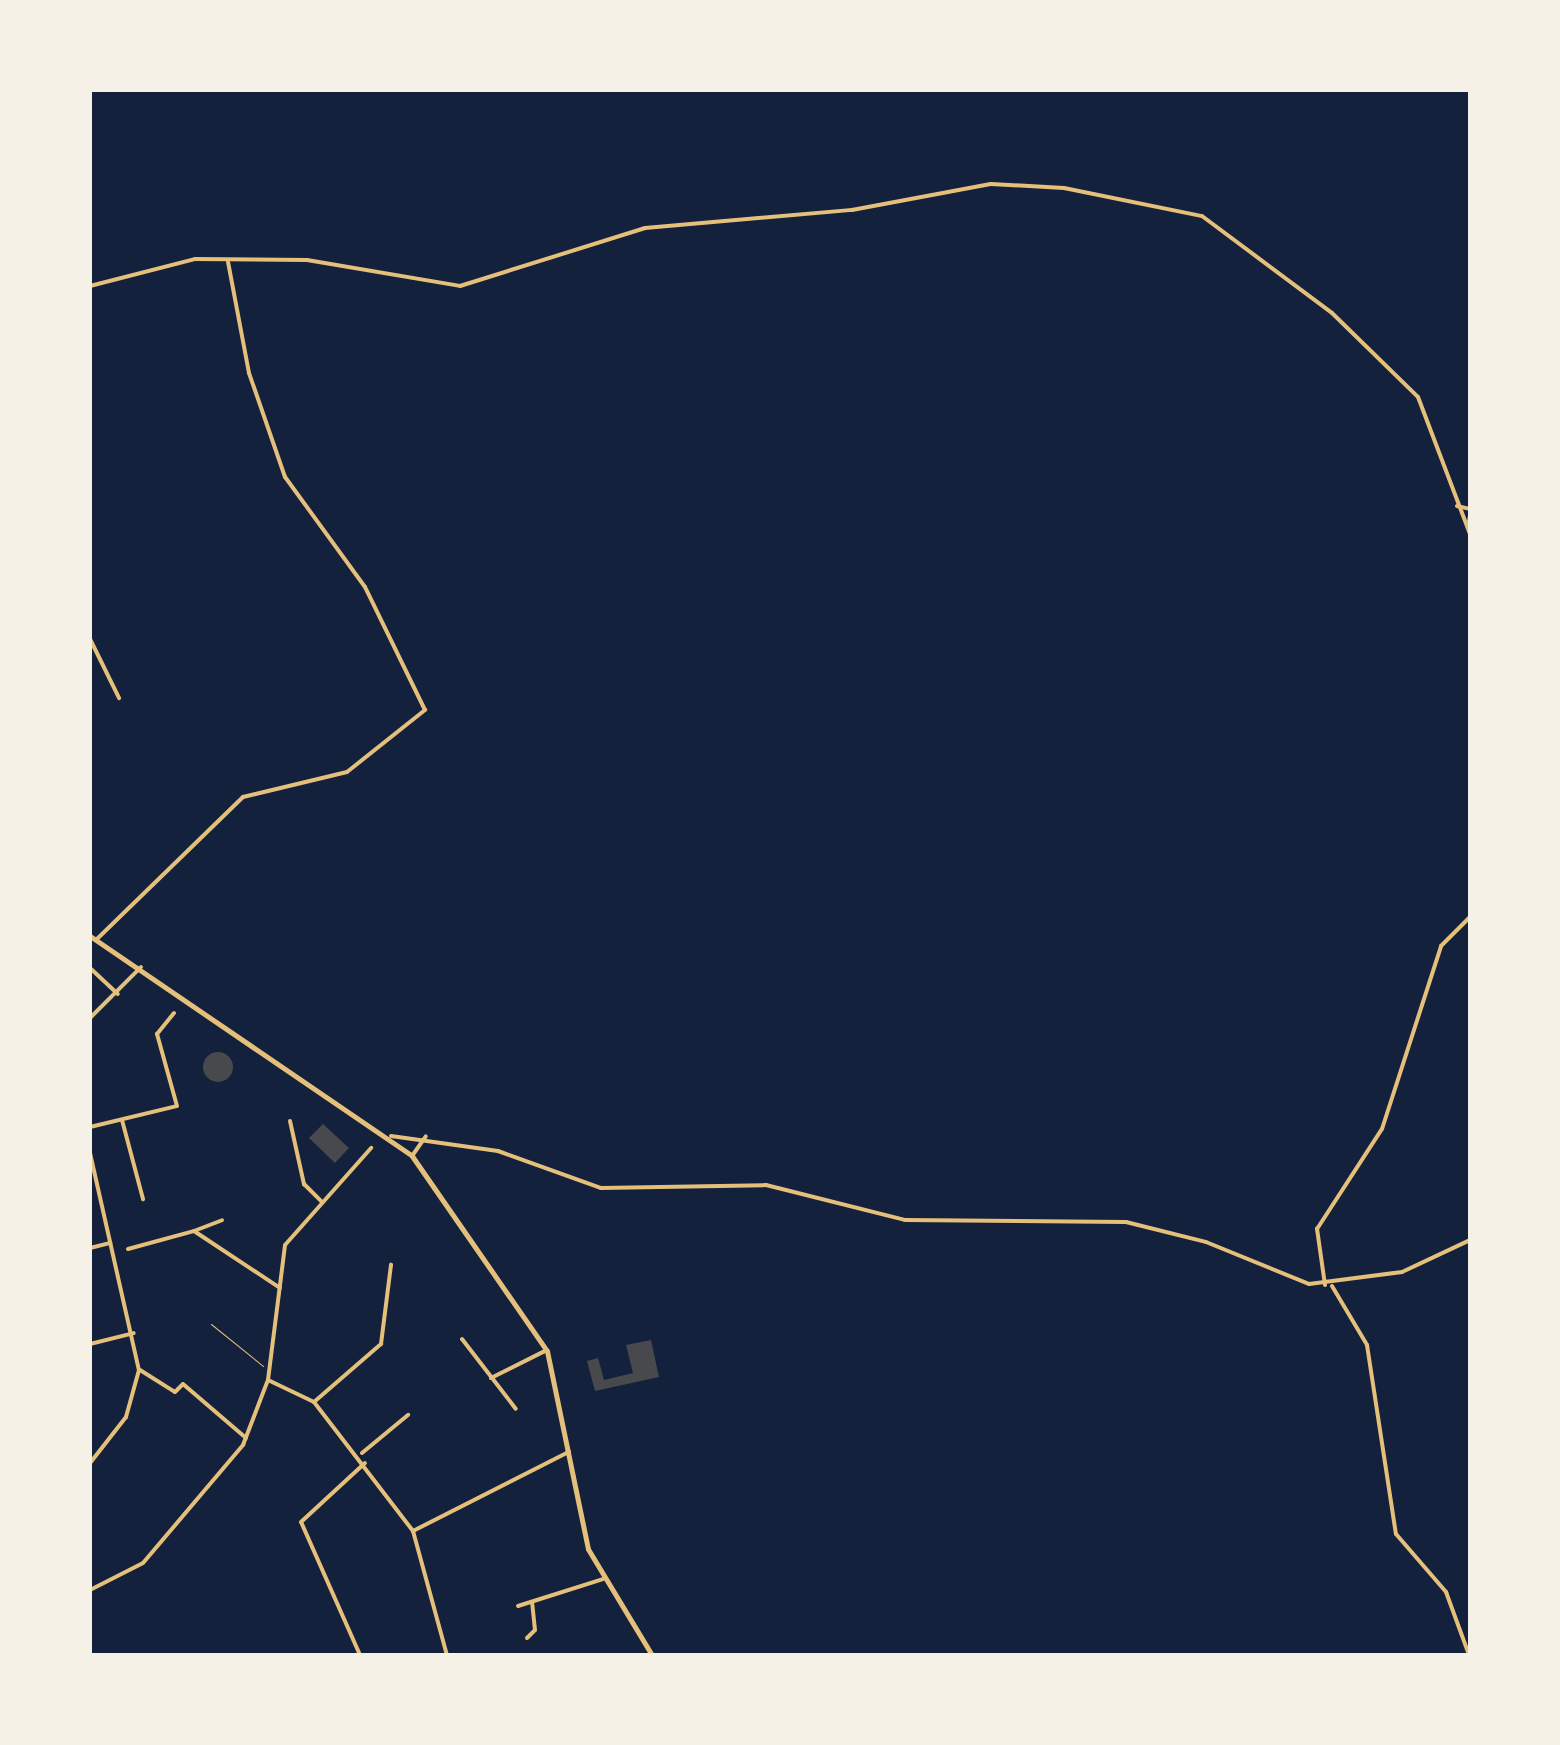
<!DOCTYPE html>
<style>
body{margin:0}
#map{position:relative;width:1560px;height:1745px;overflow:hidden;background:#14213d;font-family:"Varela Round",sans-serif}
div>[style]{position:absolute}
.building>*{inset:0;background:#48494c}
.round{border-radius:50%}
.path>*{height:1px;margin:-0.5px;padding:0 0.5px;transform-origin:0.5px;border-radius:0.5px;background:#e5c07b}
.minor>*{height:4px;margin:-2px;padding:0 2px;transform-origin:2px;border-radius:2px;background:#e5c07b}
.tertiary>*{height:5px;margin:-2.5px;padding:0 2.5px;transform-origin:2.5px;border-radius:2.5px;background:#e5c07b}
span{translate:-50% -50%;white-space:nowrap;text-align:center;line-height:1.15;-webkit-text-stroke:8px #f6f1e7;paint-order:stroke}
.frame{position:absolute;inset:0;border:92px solid #f6f1e7;pointer-events:none}
</style>
<div id="map">
<div class="building">
<div class="round" style="left:203px;top:1052px;width:30px;height:30px"></div>
<div style="clip-path:polygon(323px 1124px,349px 1148px,335px 1163px,309px 1138px)"></div>
<div style="clip-path:polygon(651px 1340px,659px 1377px,595px 1391px,587px 1361px,598px 1358px,604px 1380px,633px 1373px,626px 1345px)"></div>
</div>
<div class="path">
<div style="left:211px;top:1324px;width:67px;rotate:38.9deg"></div>
</div>
<div class="minor">
<div style="left:90px;top:286px;width:108px;rotate:-14.4deg"></div>
<div style="left:195px;top:259px;width:112px;rotate:0.5deg"></div>
<div style="left:307px;top:260px;width:155px;rotate:9.6deg"></div>
<div style="left:460px;top:286px;width:194px;rotate:-17.4deg"></div>
<div style="left:645px;top:228px;width:208px;rotate:-5deg"></div>
<div style="left:852px;top:210px;width:141px;rotate:-10.6deg"></div>
<div style="left:991px;top:184px;width:73px;rotate:3.1deg"></div>
<div style="left:1064px;top:188px;width:141px;rotate:11.5deg"></div>
<div style="left:1202px;top:216px;width:162px;rotate:36.7deg"></div>
<div style="left:1332px;top:313px;width:120px;rotate:44.3deg"></div>
<div style="left:1418px;top:397px;width:147px;rotate:69.2deg"></div>
<div style="left:1457px;top:506px;width:13px;rotate:13deg"></div>
<div style="left:1468px;top:528px;width:13px;rotate:-81deg"></div>
<div style="left:90px;top:639px;width:66px;rotate:63.8deg"></div>
<div style="left:97px;top:939px;width:204px;rotate:-44.2deg"></div>
<div style="left:243px;top:797px;width:107px;rotate:-13.5deg"></div>
<div style="left:347px;top:772px;width:100px;rotate:-38.5deg"></div>
<div style="left:425px;top:710px;width:137px;rotate:-116deg"></div>
<div style="left:365px;top:587px;width:136px;rotate:-126deg"></div>
<div style="left:285px;top:477px;width:110px;rotate:-109.1deg"></div>
<div style="left:249px;top:373px;width:113px;rotate:-100.7deg"></div>
<div style="left:90px;top:968px;width:38px;rotate:43deg"></div>
<div style="left:90px;top:1018px;width:72px;rotate:-45deg"></div>
<div style="left:122px;top:1120px;width:82px;rotate:75.1deg"></div>
<div style="left:290px;top:1121px;width:65px;rotate:77.5deg"></div>
<div style="left:304px;top:1184px;width:25px;rotate:45deg"></div>
<div style="left:90px;top:1127px;width:89px;rotate:-13.6deg"></div>
<div style="left:177px;top:1106px;width:75px;rotate:-105.5deg"></div>
<div style="left:157px;top:1034px;width:27px;rotate:-51deg"></div>
<div style="left:391px;top:1136px;width:108px;rotate:8deg"></div>
<div style="left:498px;top:1151px;width:109px;rotate:19.8deg"></div>
<div style="left:601px;top:1188px;width:165px;rotate:-1deg"></div>
<div style="left:766px;top:1185px;width:143px;rotate:14.1deg"></div>
<div style="left:905px;top:1220px;width:221px;rotate:0.5deg"></div>
<div style="left:1126px;top:1222px;width:82px;rotate:14deg"></div>
<div style="left:1206px;top:1242px;width:111px;rotate:22.2deg"></div>
<div style="left:1309px;top:1284px;width:94px;rotate:-7.4deg"></div>
<div style="left:1402px;top:1272px;width:75px;rotate:-25.2deg"></div>
<div style="left:90px;top:1153px;width:222px;rotate:77.3deg"></div>
<div style="left:139px;top:1370px;width:49px;rotate:105.5deg"></div>
<div style="left:126px;top:1417px;width:58px;rotate:128deg"></div>
<div style="left:412px;top:1156px;width:24px;rotate:-55deg"></div>
<div style="left:194px;top:1231px;width:30px;rotate:-21deg"></div>
<div style="left:90px;top:1248px;width:21px;rotate:-14deg"></div>
<div style="left:128px;top:1249px;width:68px;rotate:-15.3deg"></div>
<div style="left:194px;top:1231px;width:103px;rotate:33.5deg"></div>
<div style="left:1325px;top:1285px;width:57px;rotate:-98.1deg"></div>
<div style="left:1317px;top:1229px;width:119px;rotate:-57deg"></div>
<div style="left:1382px;top:1129px;width:192px;rotate:-72.1deg"></div>
<div style="left:1441px;top:946px;width:41px;rotate:-45deg"></div>
<div style="left:1332px;top:1286px;width:69px;rotate:59.3deg"></div>
<div style="left:1367px;top:1345px;width:191px;rotate:81.3deg"></div>
<div style="left:1396px;top:1534px;width:77px;rotate:49.2deg"></div>
<div style="left:1446px;top:1592px;width:67px;rotate:69.9deg"></div>
<div style="left:462px;top:1339px;width:88px;rotate:52.4deg"></div>
<div style="left:90px;top:1344px;width:45px;rotate:-14deg"></div>
<div style="left:140px;top:1370px;width:41px;rotate:32.2deg"></div>
<div style="left:175px;top:1392px;width:11px;rotate:-45deg"></div>
<div style="left:183px;top:1384px;width:83px;rotate:40.6deg"></div>
<div style="left:491px;top:1378px;width:60px;rotate:-26.6deg"></div>
<div style="left:268px;top:1380px;width:51px;rotate:25.6deg"></div>
<div style="left:314px;top:1402px;width:163px;rotate:52.5deg"></div>
<div style="left:413px;top:1531px;width:129px;rotate:74.7deg"></div>
<div style="left:314px;top:1402px;width:89px;rotate:-40.9deg"></div>
<div style="left:381px;top:1344px;width:80px;rotate:-82.8deg"></div>
<div style="left:362px;top:1453px;width:60px;rotate:-39.6deg"></div>
<div style="left:413px;top:1531px;width:175px;rotate:-26.9deg"></div>
<div style="left:90px;top:1590px;width:59px;rotate:-27deg"></div>
<div style="left:143px;top:1563px;width:155px;rotate:-49.7deg"></div>
<div style="left:243px;top:1445px;width:70px;rotate:-69deg"></div>
<div style="left:268px;top:1380px;width:136px;rotate:-82.8deg"></div>
<div style="left:285px;top:1245px;width:130px;rotate:-48.4deg"></div>
<div style="left:518px;top:1606px;width:89px;rotate:-17.6deg"></div>
<div style="left:527px;top:1638px;width:11px;rotate:-45deg"></div>
<div style="left:535px;top:1630px;width:28px;rotate:-96deg"></div>
<div style="left:360px;top:1655px;width:145px;rotate:-113.9deg"></div>
<div style="left:301px;top:1522px;width:87px;rotate:-42.7deg"></div>
</div>
<div class="tertiary">
<div style="left:90px;top:936px;width:390px;rotate:34.3deg"></div>
<div style="left:412px;top:1156px;width:237px;rotate:55.3deg"></div>
<div style="left:547px;top:1351px;width:202px;rotate:78.3deg"></div>
<div style="left:588px;top:1549px;width:124px;rotate:58.9deg"></div>
</div>
<div class="frame"></div>
</div>
